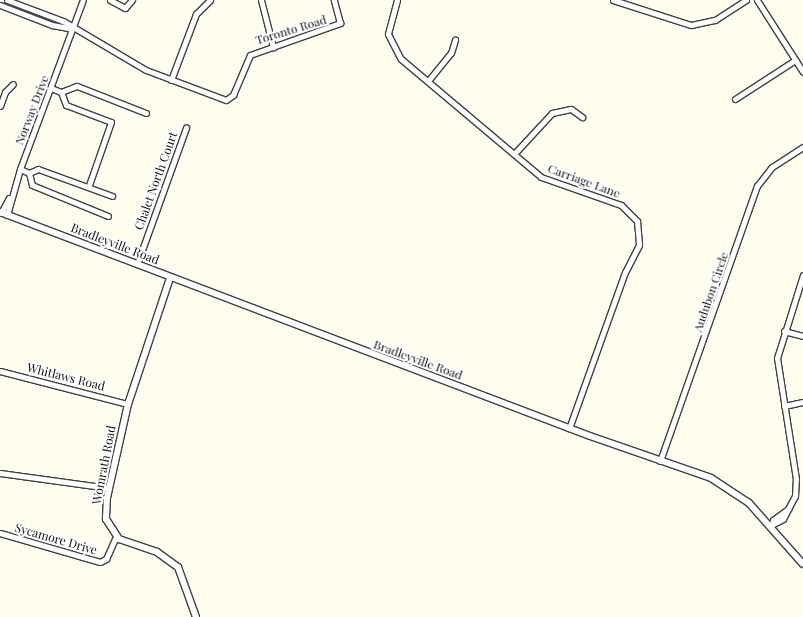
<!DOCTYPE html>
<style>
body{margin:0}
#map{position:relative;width:803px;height:617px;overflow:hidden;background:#fffded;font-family:"Playfair Display",serif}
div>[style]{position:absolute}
.roads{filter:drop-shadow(1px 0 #404040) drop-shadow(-1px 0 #404040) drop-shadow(0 1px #404040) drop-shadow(0 -1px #404040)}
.minor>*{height:5px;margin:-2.5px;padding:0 2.5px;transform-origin:2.5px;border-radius:2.5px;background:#fff}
.tertiary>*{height:6px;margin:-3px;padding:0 3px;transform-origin:3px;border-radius:3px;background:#fff}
span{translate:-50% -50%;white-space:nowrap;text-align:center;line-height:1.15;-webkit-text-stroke:4px #fff;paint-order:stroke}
.street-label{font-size:12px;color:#0d0d0d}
</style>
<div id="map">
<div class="roads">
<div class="minor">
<div style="left:7px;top:0;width:60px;rotate:20.6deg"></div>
<div style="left:63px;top:21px;width:96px;rotate:30.6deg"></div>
<div style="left:146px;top:70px;width:85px;rotate:20.6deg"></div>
<div style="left:226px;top:100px;width:9px;rotate:-36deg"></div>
<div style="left:233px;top:95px;width:43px;rotate:-67deg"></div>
<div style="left:250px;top:55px;width:96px;rotate:-19.6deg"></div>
<div style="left:340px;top:23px;width:24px;rotate:-105deg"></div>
<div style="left:110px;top:0;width:17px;rotate:28deg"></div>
<div style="left:125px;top:8px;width:11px;rotate:-49deg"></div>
<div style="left:261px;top:0;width:49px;rotate:75.7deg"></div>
<div style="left:397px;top:0;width:35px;rotate:105deg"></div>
<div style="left:388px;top:34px;width:28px;rotate:63deg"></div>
<div style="left:401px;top:59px;width:183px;rotate:40.1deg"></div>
<div style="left:541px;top:177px;width:85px;rotate:19.3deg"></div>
<div style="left:621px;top:205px;width:23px;rotate:45deg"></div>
<div style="left:637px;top:221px;width:24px;rotate:85deg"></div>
<div style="left:639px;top:245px;width:30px;rotate:117deg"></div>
<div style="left:625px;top:272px;width:166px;rotate:109.7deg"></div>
<div style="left:613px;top:0;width:82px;rotate:17.8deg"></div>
<div style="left:691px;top:25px;width:25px;rotate:-12deg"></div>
<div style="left:715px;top:20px;width:37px;rotate:-33deg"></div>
<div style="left:757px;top:0;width:85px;rotate:57.4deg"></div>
<div style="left:0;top:5px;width:56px;rotate:21deg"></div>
<div style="left:52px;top:25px;width:20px;rotate:11deg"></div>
<div style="left:171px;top:80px;width:71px;rotate:-69.3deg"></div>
<div style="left:196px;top:14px;width:20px;rotate:-45deg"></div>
<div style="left:428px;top:81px;width:36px;rotate:-51deg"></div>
<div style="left:451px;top:53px;width:14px;rotate:-73deg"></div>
<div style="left:51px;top:88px;width:11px;rotate:22deg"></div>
<div style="left:61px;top:92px;width:14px;rotate:69deg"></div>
<div style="left:66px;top:105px;width:48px;rotate:20.7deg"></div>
<div style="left:111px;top:122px;width:67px;rotate:109.2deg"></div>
<div style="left:61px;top:92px;width:17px;rotate:-21deg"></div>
<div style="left:77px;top:86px;width:74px;rotate:21.4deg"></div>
<div style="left:735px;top:99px;width:72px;rotate:-33deg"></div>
<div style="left:0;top:106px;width:15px;rotate:-70deg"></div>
<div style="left:5px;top:92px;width:11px;rotate:-45deg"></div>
<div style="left:514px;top:154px;width:56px;rotate:-47.2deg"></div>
<div style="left:552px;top:113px;width:19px;rotate:-12deg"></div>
<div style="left:571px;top:109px;width:14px;rotate:36deg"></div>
<div style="left:20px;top:169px;width:10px;rotate:24deg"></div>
<div style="left:29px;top:173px;width:10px;rotate:-24deg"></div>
<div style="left:38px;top:169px;width:79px;rotate:20deg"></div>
<div style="left:29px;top:173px;width:12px;rotate:76deg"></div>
<div style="left:32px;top:185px;width:82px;rotate:22.2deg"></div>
<div style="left:1px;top:213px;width:17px;rotate:-62deg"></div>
<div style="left:7px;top:215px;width:48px;rotate:-74.2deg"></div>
<div style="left:20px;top:169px;width:180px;rotate:-69.6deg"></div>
<div style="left:137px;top:264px;width:145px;rotate:-70.2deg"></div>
<div style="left:784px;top:331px;width:20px;rotate:15deg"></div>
<div style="left:0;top:371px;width:132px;rotate:14.5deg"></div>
<div style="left:784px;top:406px;width:19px;rotate:-12deg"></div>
<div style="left:660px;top:461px;width:292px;rotate:-70.6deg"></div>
<div style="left:757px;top:186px;width:24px;rotate:-52deg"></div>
<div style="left:772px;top:167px;width:37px;rotate:-33deg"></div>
<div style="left:0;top:473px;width:110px;rotate:7.8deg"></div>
<div style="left:788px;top:509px;width:15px;rotate:-62deg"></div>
<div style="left:795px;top:496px;width:17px;rotate:-87deg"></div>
<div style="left:796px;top:479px;width:122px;rotate:-98.9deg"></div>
<div style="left:777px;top:358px;width:87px;rotate:-72.6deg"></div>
<div style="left:771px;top:527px;width:7px;rotate:-74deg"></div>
<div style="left:773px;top:520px;width:19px;rotate:-36deg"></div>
<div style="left:788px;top:509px;width:11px;rotate:117deg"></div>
<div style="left:783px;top:519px;width:11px;rotate:153deg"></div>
<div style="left:0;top:533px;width:104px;rotate:16.2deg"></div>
<div style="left:100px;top:562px;width:7px;rotate:-27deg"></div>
<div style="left:106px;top:559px;width:24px;rotate:-66deg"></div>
</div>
<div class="tertiary">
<div style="left:0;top:212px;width:631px;rotate:20.79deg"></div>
<div style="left:590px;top:436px;width:128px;rotate:19.1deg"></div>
<div style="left:711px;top:478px;width:45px;rotate:33.3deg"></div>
<div style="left:749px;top:503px;width:81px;rotate:48.5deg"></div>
<div style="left:170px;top:278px;width:133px;rotate:108.4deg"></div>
<div style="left:128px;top:404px;width:96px;rotate:102.6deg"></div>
<div style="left:107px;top:498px;width:21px;rotate:93deg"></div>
<div style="left:106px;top:519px;width:24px;rotate:57deg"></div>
<div style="left:119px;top:539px;width:40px;rotate:18.9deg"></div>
<div style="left:157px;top:552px;width:26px;rotate:36deg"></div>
<div style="left:178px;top:567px;width:53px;rotate:70.2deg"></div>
</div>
</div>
<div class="street-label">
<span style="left:291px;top:30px;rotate:-17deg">Toronto Road</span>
<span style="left:32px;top:110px;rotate:-69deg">Norway Drive</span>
<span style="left:156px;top:181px;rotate:-70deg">Chalet North Court</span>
<span style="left:584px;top:181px;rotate:20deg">Carriage Lane</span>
<span style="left:115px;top:244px;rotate:21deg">Bradleyville Road</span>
<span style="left:711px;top:292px;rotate:-71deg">Audubon Circle</span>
<span style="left:418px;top:360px;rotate:20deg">Bradleyville Road</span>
<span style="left:66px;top:377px;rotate:14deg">Whitlaws Road</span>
<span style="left:104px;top:465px;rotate:-79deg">Womrath Road</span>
<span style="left:56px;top:539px;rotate:16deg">Sycamore Drive</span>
</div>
</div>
